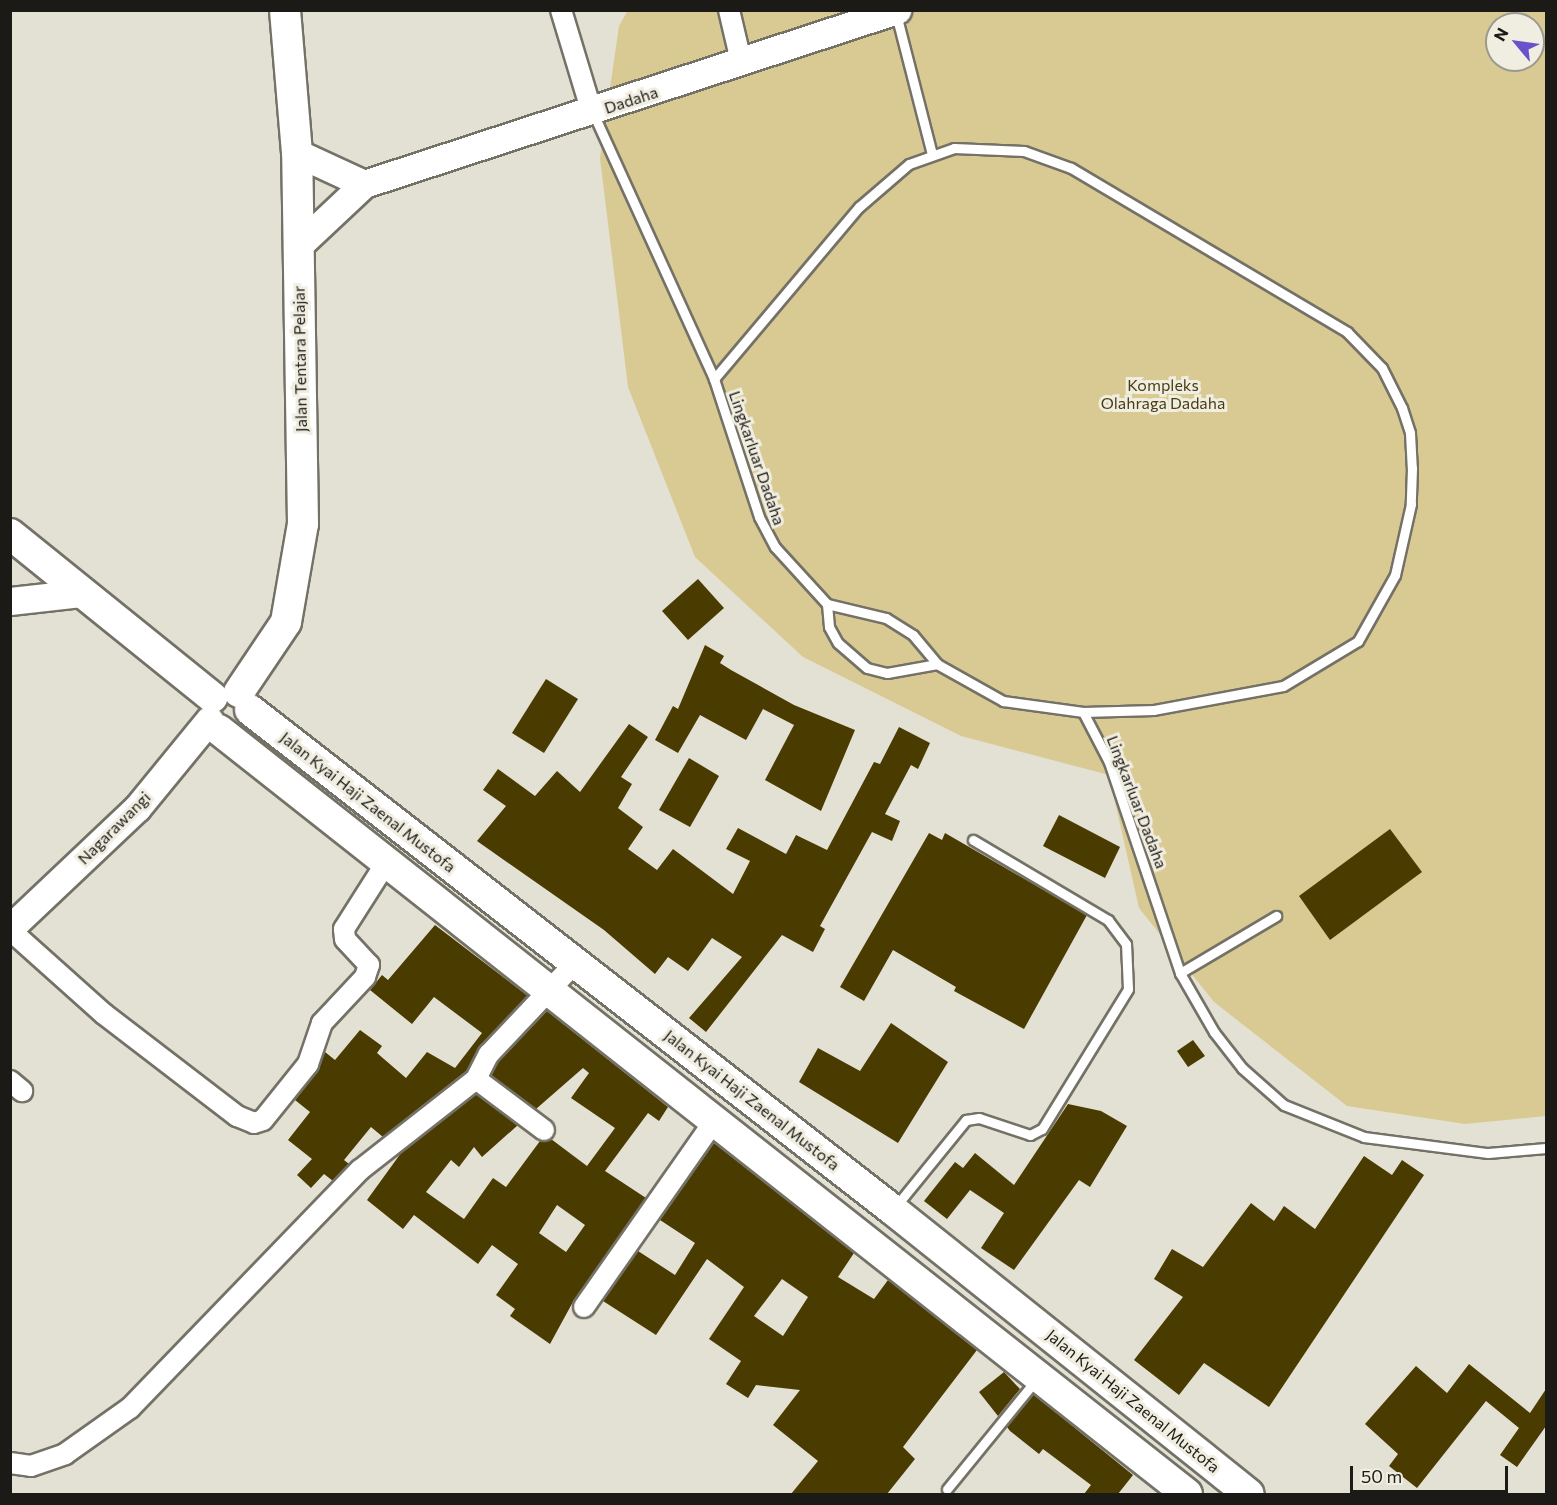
<!DOCTYPE html>
<style>
body{margin:0}
#map{position:relative;width:1557px;height:1505px;overflow:hidden;background:#e3e0d4;font-family:Commissioner,sans-serif}
div>[style]{position:absolute}
.green>*{inset:0;background:#d9ca93}
.building>*{inset:0;background:#4a3b00}
.roads{filter:drop-shadow(2px 0 #747166) drop-shadow(-2px 0 #747166) drop-shadow(0 2px #747166) drop-shadow(0 -2px #747166)}
.lane>*{height:9px;margin:-4.5px;padding:0 4.5px;transform-origin:4.5px;border-radius:4.5px;background:#fff}
.street>*{height:20px;margin:-10px;padding:0 10px;transform-origin:10px;border-radius:10px;background:#fff}
.secondary>*{height:27px;margin:-13.5px;padding:0 13.5px;transform-origin:13.5px;border-radius:13.5px;background:#fff}
.primary>*{height:30px;margin:-15px;padding:0 15px;transform-origin:15px;border-radius:15px;background:#fff}
span{translate:-50% -50%;white-space:nowrap;text-align:center;line-height:1.15;-webkit-text-stroke:6px #f0ede1;paint-order:stroke}
.street-label{font-size:16px;color:#1c1a16}
.park-label{font-size:16px;color:#483c10}
.frame{position:absolute;inset:0;border:12px solid #1c1a16;pointer-events:none}
.north{position:absolute;left:1485px;top:12px;width:60px;height:60px;box-sizing:border-box;background:#f0ede1;border:2px solid #9b9990;border-radius:50%;rotate:299deg;font-size:16px;font-weight:700;line-height:24px;text-align:center;color:#1c1a16}
.north::after{content:'';display:block;margin:auto;width:21px;height:27px;background:#6852cc;clip-path:polygon(50% 0,100% 100%,50% 72%,0 100%)}
.scale{position:absolute;left:1350px;top:1466px;width:158px;height:27px;box-sizing:border-box;border:3px solid #1c1a16;border-top:0;padding-left:8px;font-size:18px;line-height:21px;white-space:nowrap;color:#1c1a16;-webkit-text-stroke:4px #f0ede1;paint-order:stroke}
</style>
<div id="map">
<div class="green">
<div style="clip-path:polygon(evenodd,628px 10px,1546px 11px,1546px 1116px,1465px 1124px,1347px 1106px,1214px 1002px,1139px 908px,1109px 775px,961px 736px,803px 657px,695px 557px,628px 387px,600px 158px,619px 26px,628px 10px,1497px 24px,1533px 24px,1533px 60px,1497px 60px,1497px 24px)"></div>
</div>
<div class="building">
<div style="clip-path:polygon(698px 579px,724px 608px,688px 640px,662px 611px)"></div>
<div style="clip-path:polygon(705px 645px,724px 656px,720px 663px,731px 670px,794px 705px,855px 730px,821px 811px,765px 780px,794px 725px,763px 709px,746px 740px,700px 715px,678px 753px,655px 740px,673px 706px,678px 709px)"></div>
<div style="clip-path:polygon(546px 679px,578px 699px,544px 753px,512px 733px)"></div>
<div style="clip-path:polygon(629px 724px,648px 737px,621px 777px,632px 784px,618px 808px,643px 827px,628px 849px,657px 870px,673px 849px,733px 894px,750px 861px,726px 849px,738px 828px,786px 854px,796px 835px,827px 850px,874px 762px,880px 764px,899px 727px,930px 743px,918px 769px,911px 765px,885px 814px,900px 821px,892px 841px,872px 832px,820px 926px,825px 929px,813px 952px,782px 935px,706px 1032px,689px 1018px,742px 957px,712px 938px,688px 971px,668px 957px,655px 974px,604px 930px,477px 841px,506px 806px,483px 790px,498px 769px,535px 796px,557px 771px,580px 792px)"></div>
<div style="clip-path:polygon(689px 758px,719px 776px,690px 827px,659px 810px)"></div>
<div style="clip-path:polygon(1059px 815px,1120px 847px,1105px 878px,1043px 846px)"></div>
<div style="clip-path:polygon(1390px 829px,1422px 872px,1330px 940px,1299px 896px)"></div>
<div style="clip-path:polygon(929px 833px,942px 840px,945px 833px,1087px 915px,1024px 1029px,954px 991px,956px 987px,893px 950px,864px 1001px,840px 987px)"></div>
<div style="clip-path:polygon(435px 925px,528px 996px,480px 1046px,467px 1071px,383px 1137px,371px 1127px,344px 1160px,349px 1164px,333px 1181px,324px 1174px,311px 1188px,297px 1175px,312px 1159px,288px 1140px,310px 1112px,295px 1100px,318px 1071px,325px 1052px,335px 1060px,360px 1030px,382px 1046px,377px 1053px,406px 1078px,427px 1052px,455px 1068px,482px 1033px,434px 997px,412px 1024px,370px 990px,382px 975px,388px 980px)"></div>
<div style="clip-path:polygon(evenodd,547px 1011px,668px 1107px,659px 1121px,648px 1113px,605px 1171px,646px 1198px,574px 1300px,550px 1344px,510px 1316px,515px 1309px,496px 1295px,518px 1264px,492px 1245px,478px 1264px,414px 1215px,403px 1229px,367px 1200px,401px 1153px,476px 1094px,518px 1125px,482px 1157px,474px 1147px,459px 1167px,451px 1160px,426px 1192px,464px 1219px,493px 1178px,506px 1187px,540px 1141px,551px 1139px,587px 1166px,615px 1128px,571px 1098px,589px 1073px,583px 1068px,536px 1109px,491px 1076px,499px 1061px,547px 1011px,557px 1205px,585px 1225px,566px 1252px,539px 1233px,557px 1205px)"></div>
<div style="clip-path:polygon(891px 1023px,948px 1062px,898px 1143px,799px 1082px,818px 1048px,860px 1071px)"></div>
<div style="clip-path:polygon(1193px 1040px,1205px 1056px,1188px 1067px,1177px 1051px)"></div>
<div style="clip-path:polygon(1068px 1104px,1101px 1111px,1127px 1126px,1090px 1187px,1079px 1180px,1014px 1270px,981px 1248px,1004px 1213px,970px 1190px,947px 1219px,924px 1201px,955px 1162px,963px 1168px,975px 1153px,1014px 1185px)"></div>
<div style="clip-path:polygon(evenodd,714px 1143px,854px 1253px,838px 1277px,874px 1299px,888px 1280px,977px 1350px,903px 1447px,915px 1459px,887px 1494px,791px 1494px,818px 1461px,773px 1425px,800px 1390px,756px 1385px,748px 1398px,726px 1384px,741px 1361px,709px 1339px,744px 1287px,707px 1259px,656px 1335px,603px 1301px,638px 1251px,675px 1275px,695px 1243px,660px 1220px,714px 1143px,782px 1279px,808px 1297px,783px 1336px,754px 1316px,782px 1279px)"></div>
<div style="clip-path:polygon(1364px 1156px,1392px 1175px,1402px 1160px,1424px 1175px,1269px 1407px,1204px 1363px,1179px 1395px,1134px 1360px,1183px 1297px,1154px 1279px,1172px 1249px,1203px 1267px,1251px 1203px,1274px 1221px,1284px 1206px,1315px 1229px)"></div>
<div style="clip-path:polygon(1469px 1364px,1530px 1413px,1546px 1389px,1546px 1426px,1517px 1467px,1500px 1455px,1519px 1428px,1486px 1401px,1417px 1488px,1389px 1466px,1398px 1454px,1365px 1424px,1416px 1366px,1447px 1393px)"></div>
<div style="clip-path:polygon(1004px 1372px,1020px 1389px,998px 1416px,979px 1392px)"></div>
<div style="clip-path:polygon(1033px 1394px,1133px 1475px,1118px 1494px,1084px 1494px,1091px 1485px,1043px 1449px,1039px 1454px,1010px 1431px,1007px 1427px)"></div>
</div>
<div class="roads">
<div class="lane">
<div style="left:896px;top:14px;width:145px;rotate:75.6deg"></div>
<div style="left:593px;top:113px;width:292px;rotate:65.5deg"></div>
<div style="left:714px;top:379px;width:145px;rotate:71.9deg"></div>
<div style="left:759px;top:517px;width:34px;rotate:62deg"></div>
<div style="left:775px;top:547px;width:77px;rotate:47.6deg"></div>
<div style="left:827px;top:604px;width:61px;rotate:13.3deg"></div>
<div style="left:886px;top:618px;width:32px;rotate:32deg"></div>
<div style="left:913px;top:635px;width:38px;rotate:50deg"></div>
<div style="left:937px;top:664px;width:76px;rotate:29.3deg"></div>
<div style="left:1003px;top:701px;width:81px;rotate:7.8deg"></div>
<div style="left:1083px;top:712px;width:56px;rotate:62.5deg"></div>
<div style="left:1109px;top:762px;width:223px;rotate:71.4deg"></div>
<div style="left:1180px;top:973px;width:68px;rotate:60deg"></div>
<div style="left:1214px;top:1032px;width:46px;rotate:52.1deg"></div>
<div style="left:1242px;top:1068px;width:56px;rotate:41.4deg"></div>
<div style="left:1284px;top:1105px;width:86px;rotate:21.8deg"></div>
<div style="left:1364px;top:1137px;width:125px;rotate:7.4deg"></div>
<div style="left:1488px;top:1153px;width:58px;rotate:-4.9deg"></div>
<div style="left:714px;top:379px;width:225px;rotate:-49.9deg"></div>
<div style="left:859px;top:207px;width:66px;rotate:-40.7deg"></div>
<div style="left:909px;top:164px;width:48px;rotate:-19.6deg"></div>
<div style="left:954px;top:148px;width:70px;rotate:2.5deg"></div>
<div style="left:1024px;top:151px;width:50px;rotate:19.9deg"></div>
<div style="left:1071px;top:168px;width:321px;rotate:30.7deg"></div>
<div style="left:1347px;top:332px;width:50px;rotate:45.8deg"></div>
<div style="left:1382px;top:368px;width:45px;rotate:63.4deg"></div>
<div style="left:1402px;top:408px;width:26px;rotate:72deg"></div>
<div style="left:1410px;top:433px;width:35px;rotate:87deg"></div>
<div style="left:1412px;top:468px;width:36px;rotate:92deg"></div>
<div style="left:1411px;top:504px;width:73px;rotate:102.7deg"></div>
<div style="left:1395px;top:575px;width:76px;rotate:119.3deg"></div>
<div style="left:1358px;top:641px;width:87px;rotate:149deg"></div>
<div style="left:1283px;top:686px;width:131px;rotate:169.5deg"></div>
<div style="left:1154px;top:710px;width:71px;rotate:178.4deg"></div>
<div style="left:827px;top:604px;width:23px;rotate:85deg"></div>
<div style="left:829px;top:627px;width:18px;rotate:61deg"></div>
<div style="left:838px;top:643px;width:38px;rotate:41deg"></div>
<div style="left:867px;top:668px;width:21px;rotate:14deg"></div>
<div style="left:887px;top:673px;width:51px;rotate:-10.2deg"></div>
<div style="left:1180px;top:973px;width:112px;rotate:-30.7deg"></div>
<div style="left:896px;top:1206px;width:111px;rotate:-50.9deg"></div>
<div style="left:966px;top:1120px;width:13px;rotate:-9deg"></div>
<div style="left:979px;top:1118px;width:54px;rotate:18.4deg"></div>
<div style="left:1030px;top:1135px;width:13px;rotate:-27deg"></div>
<div style="left:1042px;top:1129px;width:164px;rotate:-58.4deg"></div>
<div style="left:1128px;top:989px;width:45px;rotate:-92.5deg"></div>
<div style="left:1126px;top:944px;width:30px;rotate:-127deg"></div>
<div style="left:1108px;top:920px;width:157px;rotate:-149.3deg"></div>
<div style="left:947px;top:1489px;width:141px;rotate:-50.8deg"></div>
</div>
<div class="street">
<div style="left:561px;top:10px;width:108px;rotate:73.2deg"></div>
<div style="left:729px;top:10px;width:52px;rotate:76.8deg"></div>
<div style="left:10px;top:930px;width:126px;rotate:41.8deg"></div>
<div style="left:104px;top:1014px;width:168px;rotate:37.5deg"></div>
<div style="left:237px;top:1116px;width:18px;rotate:22deg"></div>
<div style="left:254px;top:1123px;width:9px;rotate:-18deg"></div>
<div style="left:263px;top:1120px;width:72px;rotate:-51.2deg"></div>
<div style="left:308px;top:1064px;width:43px;rotate:-71.1deg"></div>
<div style="left:322px;top:1023px;width:63px;rotate:-46.9deg"></div>
<div style="left:365px;top:977px;width:13px;rotate:-72deg"></div>
<div style="left:369px;top:965px;width:35px;rotate:-133deg"></div>
<div style="left:345px;top:939px;width:10px;rotate:-96deg"></div>
<div style="left:344px;top:929px;width:78px;rotate:-57.5deg"></div>
<div style="left:476px;top:1079px;width:85px;rotate:36.9deg"></div>
<div style="left:10px;top:1081px;width:16px;rotate:40deg"></div>
<div style="left:584px;top:1307px;width:228px;rotate:-55deg"></div>
<div style="left:10px;top:1463px;width:21px;rotate:8deg"></div>
<div style="left:31px;top:1466px;width:36px;rotate:-19deg"></div>
<div style="left:65px;top:1454px;width:80px;rotate:-35.3deg"></div>
<div style="left:130px;top:1408px;width:331px;rotate:-46deg"></div>
<div style="left:360px;top:1170px;width:147px;rotate:-38.1deg"></div>
<div style="left:476px;top:1079px;width:28px;rotate:-63deg"></div>
<div style="left:489px;top:1054px;width:125px;rotate:-46.6deg"></div>
</div>
<div class="secondary">
<div style="left:297px;top:153px;width:74px;rotate:24.8deg"></div>
<div style="left:298px;top:246px;width:91px;rotate:-43.2deg"></div>
<div style="left:364px;top:184px;width:561px;rotate:-18.08deg"></div>
<div style="left:10px;top:601px;width:71px;rotate:-6.4deg"></div>
<div style="left:10px;top:928px;width:175px;rotate:-43.4deg"></div>
<div style="left:137px;top:808px;width:114px;rotate:-50.7deg"></div>
</div>
<div class="primary">
<div style="left:10px;top:534px;width:260px;rotate:38.9deg"></div>
<div style="left:239px;top:692px;width:84px;rotate:-56.1deg"></div>
<div style="left:286px;top:622px;width:99px;rotate:-80.2deg"></div>
<div style="left:303px;top:524px;width:371px;rotate:-90.9deg"></div>
<div style="left:297px;top:153px;width:144px;rotate:-94.8deg"></div>
<div style="left:250px;top:710px;width:815px;rotate:37.87deg"></div>
<div style="left:893px;top:1210px;width:455px;rotate:38.6deg"></div>
<div style="left:219px;top:730px;width:1233px;rotate:38.28deg"></div>
</div>
</div>
<div class="street-label">
<span style="left:631px;top:100px;rotate:-18deg">Dadaha</span>
<span style="left:300px;top:359px;rotate:-91deg">Jalan Tentara Pelajar</span>
<span style="left:757px;top:458px;rotate:71deg">Lingkarluar Dadaha</span>
<span style="left:368px;top:802px;rotate:38deg">Jalan Kyai Haji Zaenal Mustofa</span>
<span style="left:1137px;top:802px;rotate:69deg">Lingkarluar Dadaha</span>
<span style="left:114px;top:828px;rotate:-45deg">Nagarawangi</span>
<span style="left:752px;top:1100px;rotate:38deg">Jalan Kyai Haji Zaenal Mustofa</span>
<span style="left:1133px;top:1401px;rotate:39deg">Jalan Kyai Haji Zaenal Mustofa</span>
</div>
<div class="park-label">
<span style="left:1163px;top:394px">Kompleks<br>Olahraga Dadaha</span>
</div>
<div class="frame"></div>
<div class="north">N</div>
<div class="scale">50 m</div>
</div>
